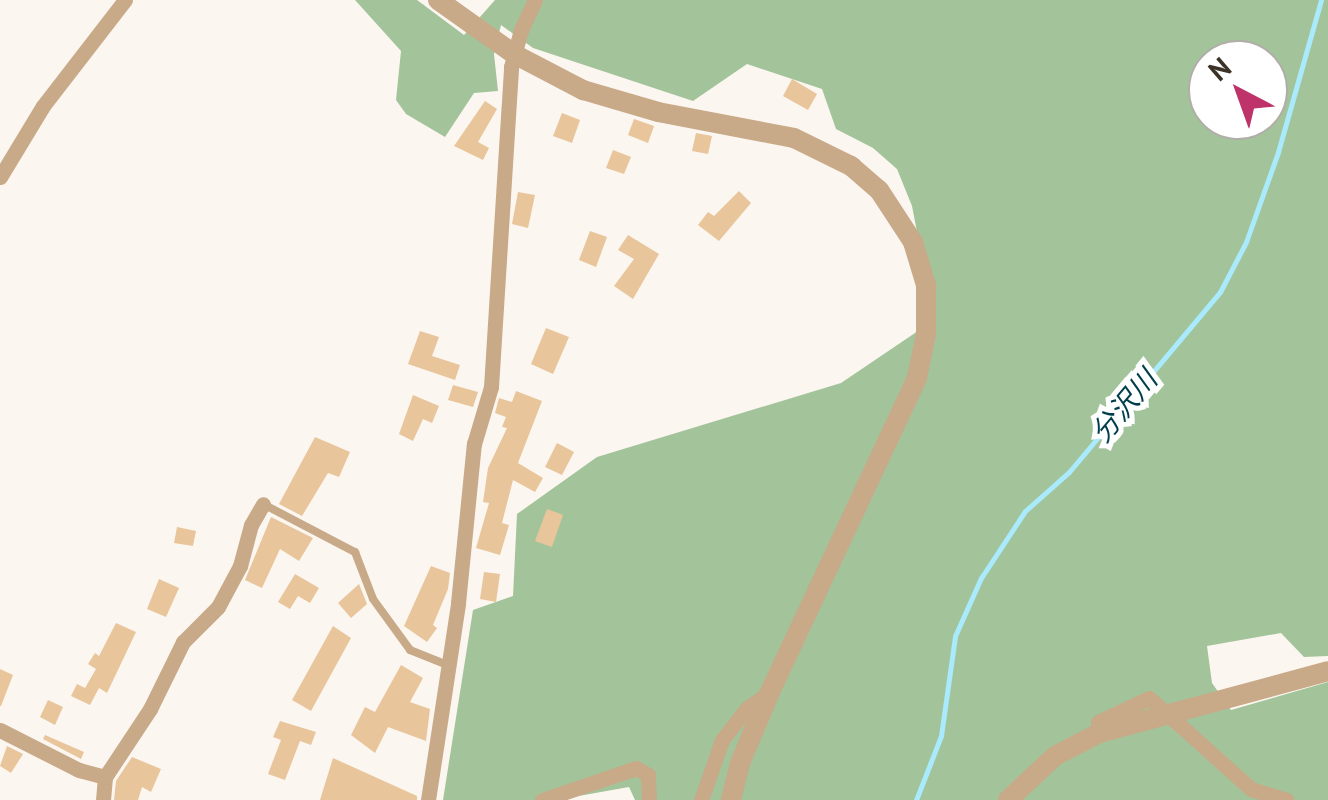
<!DOCTYPE html>
<meta charset="utf-8">
<style>
body{margin:0}
#map{position:relative;width:1328px;height:800px;overflow:hidden;background:#fcf6f0;font-family:"PT Sans","Noto Sans JP",sans-serif}
div>[style]{position:absolute}
.forest>*{inset:0;background:#a3c49a}
.stream>*{height:5px;margin:-2.5px;padding:0 2.5px;transform-origin:2.5px;border-radius:2.5px;background:#aaeafd}
.building>*{inset:0;background:#e9c59b}
.service>*{height:8px;margin:-4px;padding:0 4px;transform-origin:4px;border-radius:4px;background:#c8a988}
.minor>*{height:15px;margin:-7.5px;padding:0 7.5px;transform-origin:7.5px;border-radius:7.5px;background:#c8a988}
.tertiary>*{height:20px;margin:-10px;padding:0 10px;transform-origin:10px;border-radius:10px;background:#c8a988}
.minor-bridge>*{height:15px;margin:-7.5px;padding:0 7.5px;transform-origin:7.5px;border-radius:7.5px;background:#c8a988}
span{translate:-50% -50%;white-space:nowrap;text-align:center;line-height:1.15;-webkit-text-stroke:10px #fff;paint-order:stroke}
.water-label{font-size:28px;color:#013d4b;font-style:italic}
.north{position:absolute;left:1188px;top:40px;width:100px;height:100px;box-sizing:border-box;background:#fff;border:2px solid #b1ada9;border-radius:50%;rotate:319deg;font-size:28px;font-weight:700;line-height:40px;text-align:center;color:#3d3227}
.north::after{content:'';display:block;margin:auto;width:35px;height:45px;background:#be336a;clip-path:polygon(50% 0,100% 100%,50% 72%,0 100%)}
</style>
<div id="map">
<div class="forest">
<div style="clip-path:polygon(evenodd,355px 0,417px 0,464px 35px,495px 0,1328px 0,1328px 656px,1304px 657px,1281px 633px,1207px 646px,1212px 683px,1231px 710px,1328px 682px,1328px 800px,635px 800px,629px 787px,556px 800px,443px 800px,473px 610px,513px 596px,517px 514px,597px 457px,841px 383px,915px 333px,933px 315px,912px 206px,897px 169px,873px 148px,836px 129px,822px 89px,747px 64px,693px 101px,533px 48px,501px 25px,494px 54px,498px 91px,474px 93px,445px 137px,406px 114px,396px 100px,401px 51px,355px 0,1208px 60px,1268px 60px,1268px 120px,1208px 120px,1208px 60px)"></div>
</div>
<div class="stream">
<div style="left:916px;top:800px;width:69px;rotate:-68.7deg"></div>
<div style="left:941px;top:736px;width:101px;rotate:-82deg"></div>
<div style="left:955px;top:636px;width:64px;rotate:-65.9deg"></div>
<div style="left:981px;top:578px;width:80px;rotate:-56.7deg"></div>
<div style="left:1025px;top:511px;width:59px;rotate:-41.6deg"></div>
<div style="left:1069px;top:472px;width:235px;rotate:-50deg"></div>
<div style="left:1220px;top:292px;width:56px;rotate:-62.5deg"></div>
<div style="left:1246px;top:242px;width:96px;rotate:-70.4deg"></div>
<div style="left:1278px;top:152px;width:158px;rotate:-74.2deg"></div>
</div>
<div class="building">
<div style="clip-path:polygon(792px 79px,817px 94px,808px 110px,783px 96px)"></div>
<div style="clip-path:polygon(485px 101px,497px 109px,478px 142px,489px 148px,483px 160px,454px 146px)"></div>
<div style="clip-path:polygon(562px 113px,580px 120px,572px 143px,553px 136px)"></div>
<div style="clip-path:polygon(634px 119px,654px 126px,648px 143px,628px 135px)"></div>
<div style="clip-path:polygon(696px 133px,712px 136px,708px 154px,692px 151px)"></div>
<div style="clip-path:polygon(613px 150px,631px 157px,624px 174px,606px 168px)"></div>
<div style="clip-path:polygon(739px 191px,751px 203px,719px 241px,698px 225px,708px 212px,714px 216px)"></div>
<div style="clip-path:polygon(518px 192px,535px 195px,528px 228px,512px 224px)"></div>
<div style="clip-path:polygon(590px 231px,607px 237px,596px 267px,579px 260px)"></div>
<div style="clip-path:polygon(628px 235px,659px 254px,633px 299px,614px 286px,634px 259px,618px 250px)"></div>
<div style="clip-path:polygon(546px 328px,569px 337px,553px 374px,531px 364px)"></div>
<div style="clip-path:polygon(420px 331px,439px 337px,432px 356px,460px 365px,455px 380px,408px 364px)"></div>
<div style="clip-path:polygon(453px 385px,478px 392px,473px 407px,448px 400px)"></div>
<div style="clip-path:polygon(516px 391px,542px 401px,518px 463px,543px 478px,535px 492px,513px 480px,502px 523px,509px 525px,500px 555px,476px 548px,489px 503px,483px 502px,488px 468px,507px 428px,502px 427px,506px 417px,495px 413px,499px 398px,512px 402px)"></div>
<div style="clip-path:polygon(413px 395px,439px 406px,432px 423px,423px 419px,413px 441px,399px 434px)"></div>
<div style="clip-path:polygon(315px 437px,350px 452px,339px 477px,328px 473px,302px 516px,279px 504px)"></div>
<div style="clip-path:polygon(557px 443px,574px 452px,562px 475px,545px 467px)"></div>
<div style="clip-path:polygon(547px 509px,563px 515px,552px 547px,535px 541px)"></div>
<div style="clip-path:polygon(271px 517px,313px 538px,299px 561px,280px 549px,262px 588px,245px 580px)"></div>
<div style="clip-path:polygon(177px 527px,196px 531px,193px 546px,174px 543px)"></div>
<div style="clip-path:polygon(431px 566px,450px 573px,448px 589px,433px 625px,437px 628px,427px 642px,404px 626px)"></div>
<div style="clip-path:polygon(484px 572px,500px 574px,496px 602px,480px 599px)"></div>
<div style="clip-path:polygon(295px 574px,319px 588px,310px 603px,298px 596px,290px 609px,278px 602px)"></div>
<div style="clip-path:polygon(159px 579px,179px 588px,166px 617px,147px 609px)"></div>
<div style="clip-path:polygon(359px 584px,367px 604px,351px 618px,338px 603px)"></div>
<div style="clip-path:polygon(116px 623px,136px 632px,107px 693px,99px 688px,90px 705px,71px 696px,77px 684px,85px 688px,96px 669px,88px 664px,95px 653px,99px 656px)"></div>
<div style="clip-path:polygon(333px 626px,351px 638px,311px 711px,292px 700px)"></div>
<div style="clip-path:polygon(401px 665px,423px 678px,410px 702px,430px 709px,426px 741px,388px 727px,375px 753px,351px 735px,365px 707px,375px 712px)"></div>
<div style="clip-path:polygon(0 669px,13px 675px,1px 706px,0 706px)"></div>
<div style="clip-path:polygon(48px 700px,63px 707px,55px 725px,40px 717px)"></div>
<div style="clip-path:polygon(280px 721px,316px 732px,311px 745px,300px 741px,285px 780px,268px 774px,281px 740px,273px 737px)"></div>
<div style="clip-path:polygon(45px 735px,84px 752px,81px 759px,43px 739px)"></div>
<div style="clip-path:polygon(7px 746px,23px 754px,11px 773px,0 766px)"></div>
<div style="clip-path:polygon(132px 757px,161px 769px,151px 792px,142px 787px,138px 800px,114px 800px,116px 781px)"></div>
<div style="clip-path:polygon(333px 758px,417px 796px,417px 800px,320px 800px)"></div>
</div>
<div class="service">
<div style="left:263px;top:504px;width:104px;rotate:27.6deg"></div>
<div style="left:355px;top:552px;width:50px;rotate:69deg"></div>
<div style="left:373px;top:599px;width:63px;rotate:54deg"></div>
<div style="left:410px;top:650px;width:43px;rotate:21.8deg"></div>
</div>
<div class="minor">
<div style="left:0;top:177px;width:83px;rotate:-58.8deg"></div>
<div style="left:43px;top:106px;width:134px;rotate:-52.3deg"></div>
<div style="left:1181px;top:726px;width:94px;rotate:42deg"></div>
<div style="left:1251px;top:789px;width:37px;rotate:17deg"></div>
<div style="left:0;top:730px;width:89px;rotate:26.9deg"></div>
<div style="left:79px;top:770px;width:27px;rotate:15deg"></div>
<div style="left:1099px;top:733px;width:11px;rotate:-95deg"></div>
<div style="left:1098px;top:722px;width:56px;rotate:-25.2deg"></div>
<div style="left:103px;top:800px;width:23px;rotate:-85deg"></div>
<div style="left:105px;top:777px;width:82px;rotate:-56.5deg"></div>
<div style="left:150px;top:709px;width:75px;rotate:-63.8deg"></div>
<div style="left:183px;top:642px;width:49px;rotate:-45deg"></div>
<div style="left:218px;top:607px;width:47px;rotate:-61.8deg"></div>
<div style="left:240px;top:566px;width:42px;rotate:-75deg"></div>
<div style="left:251px;top:525px;width:24px;rotate:-60deg"></div>
<div style="left:428px;top:800px;width:199px;rotate:-81.3deg"></div>
<div style="left:458px;top:603px;width:160px;rotate:-84.3deg"></div>
<div style="left:474px;top:444px;width:59px;rotate:-73.4deg"></div>
<div style="left:491px;top:387px;width:321px;rotate:-86.4deg"></div>
<div style="left:511px;top:67px;width:38px;rotate:-75deg"></div>
<div style="left:521px;top:30px;width:33px;rotate:-65deg"></div>
<div style="left:542px;top:800px;width:99px;rotate:-18.8deg"></div>
<div style="left:636px;top:768px;width:14px;rotate:30deg"></div>
<div style="left:648px;top:775px;width:25px;rotate:88deg"></div>
<div style="left:701px;top:800px;width:64px;rotate:-70.7deg"></div>
<div style="left:722px;top:740px;width:39px;rotate:-52deg"></div>
<div style="left:746px;top:709px;width:28px;rotate:-35deg"></div>
</div>
<div class="tertiary">
<div style="left:438px;top:0;width:93px;rotate:35.4deg"></div>
<div style="left:514px;top:54px;width:78px;rotate:27.6deg"></div>
<div style="left:583px;top:90px;width:78px;rotate:16.3deg"></div>
<div style="left:658px;top:112px;width:138px;rotate:10.8deg"></div>
<div style="left:794px;top:138px;width:64px;rotate:26.2deg"></div>
<div style="left:851px;top:166px;width:37px;rotate:41deg"></div>
<div style="left:879px;top:190px;width:62px;rotate:56.8deg"></div>
<div style="left:913px;top:242px;width:45px;rotate:73.2deg"></div>
<div style="left:926px;top:285px;width:49px;rotate:90deg"></div>
<div style="left:926px;top:334px;width:45px;rotate:101.6deg"></div>
<div style="left:917px;top:378px;width:347px;rotate:115.1deg"></div>
<div style="left:770px;top:692px;width:77px;rotate:112.9deg"></div>
<div style="left:740px;top:763px;width:38px;rotate:104deg"></div>
<div style="left:1008px;top:800px;width:64px;rotate:-43.1deg"></div>
<div style="left:1055px;top:756px;width:50px;rotate:-27.6deg"></div>
<div style="left:1099px;top:733px;width:237px;rotate:-15.1deg"></div>
</div>
<div class="minor-bridge">
<div style="left:1149px;top:698px;width:43px;rotate:41.2deg"></div>
</div>
<div class="water-label">
<span style="left:1124px;top:406px;rotate:-50deg">分沢川</span>
</div>
<div class="north">N</div>
</div>
